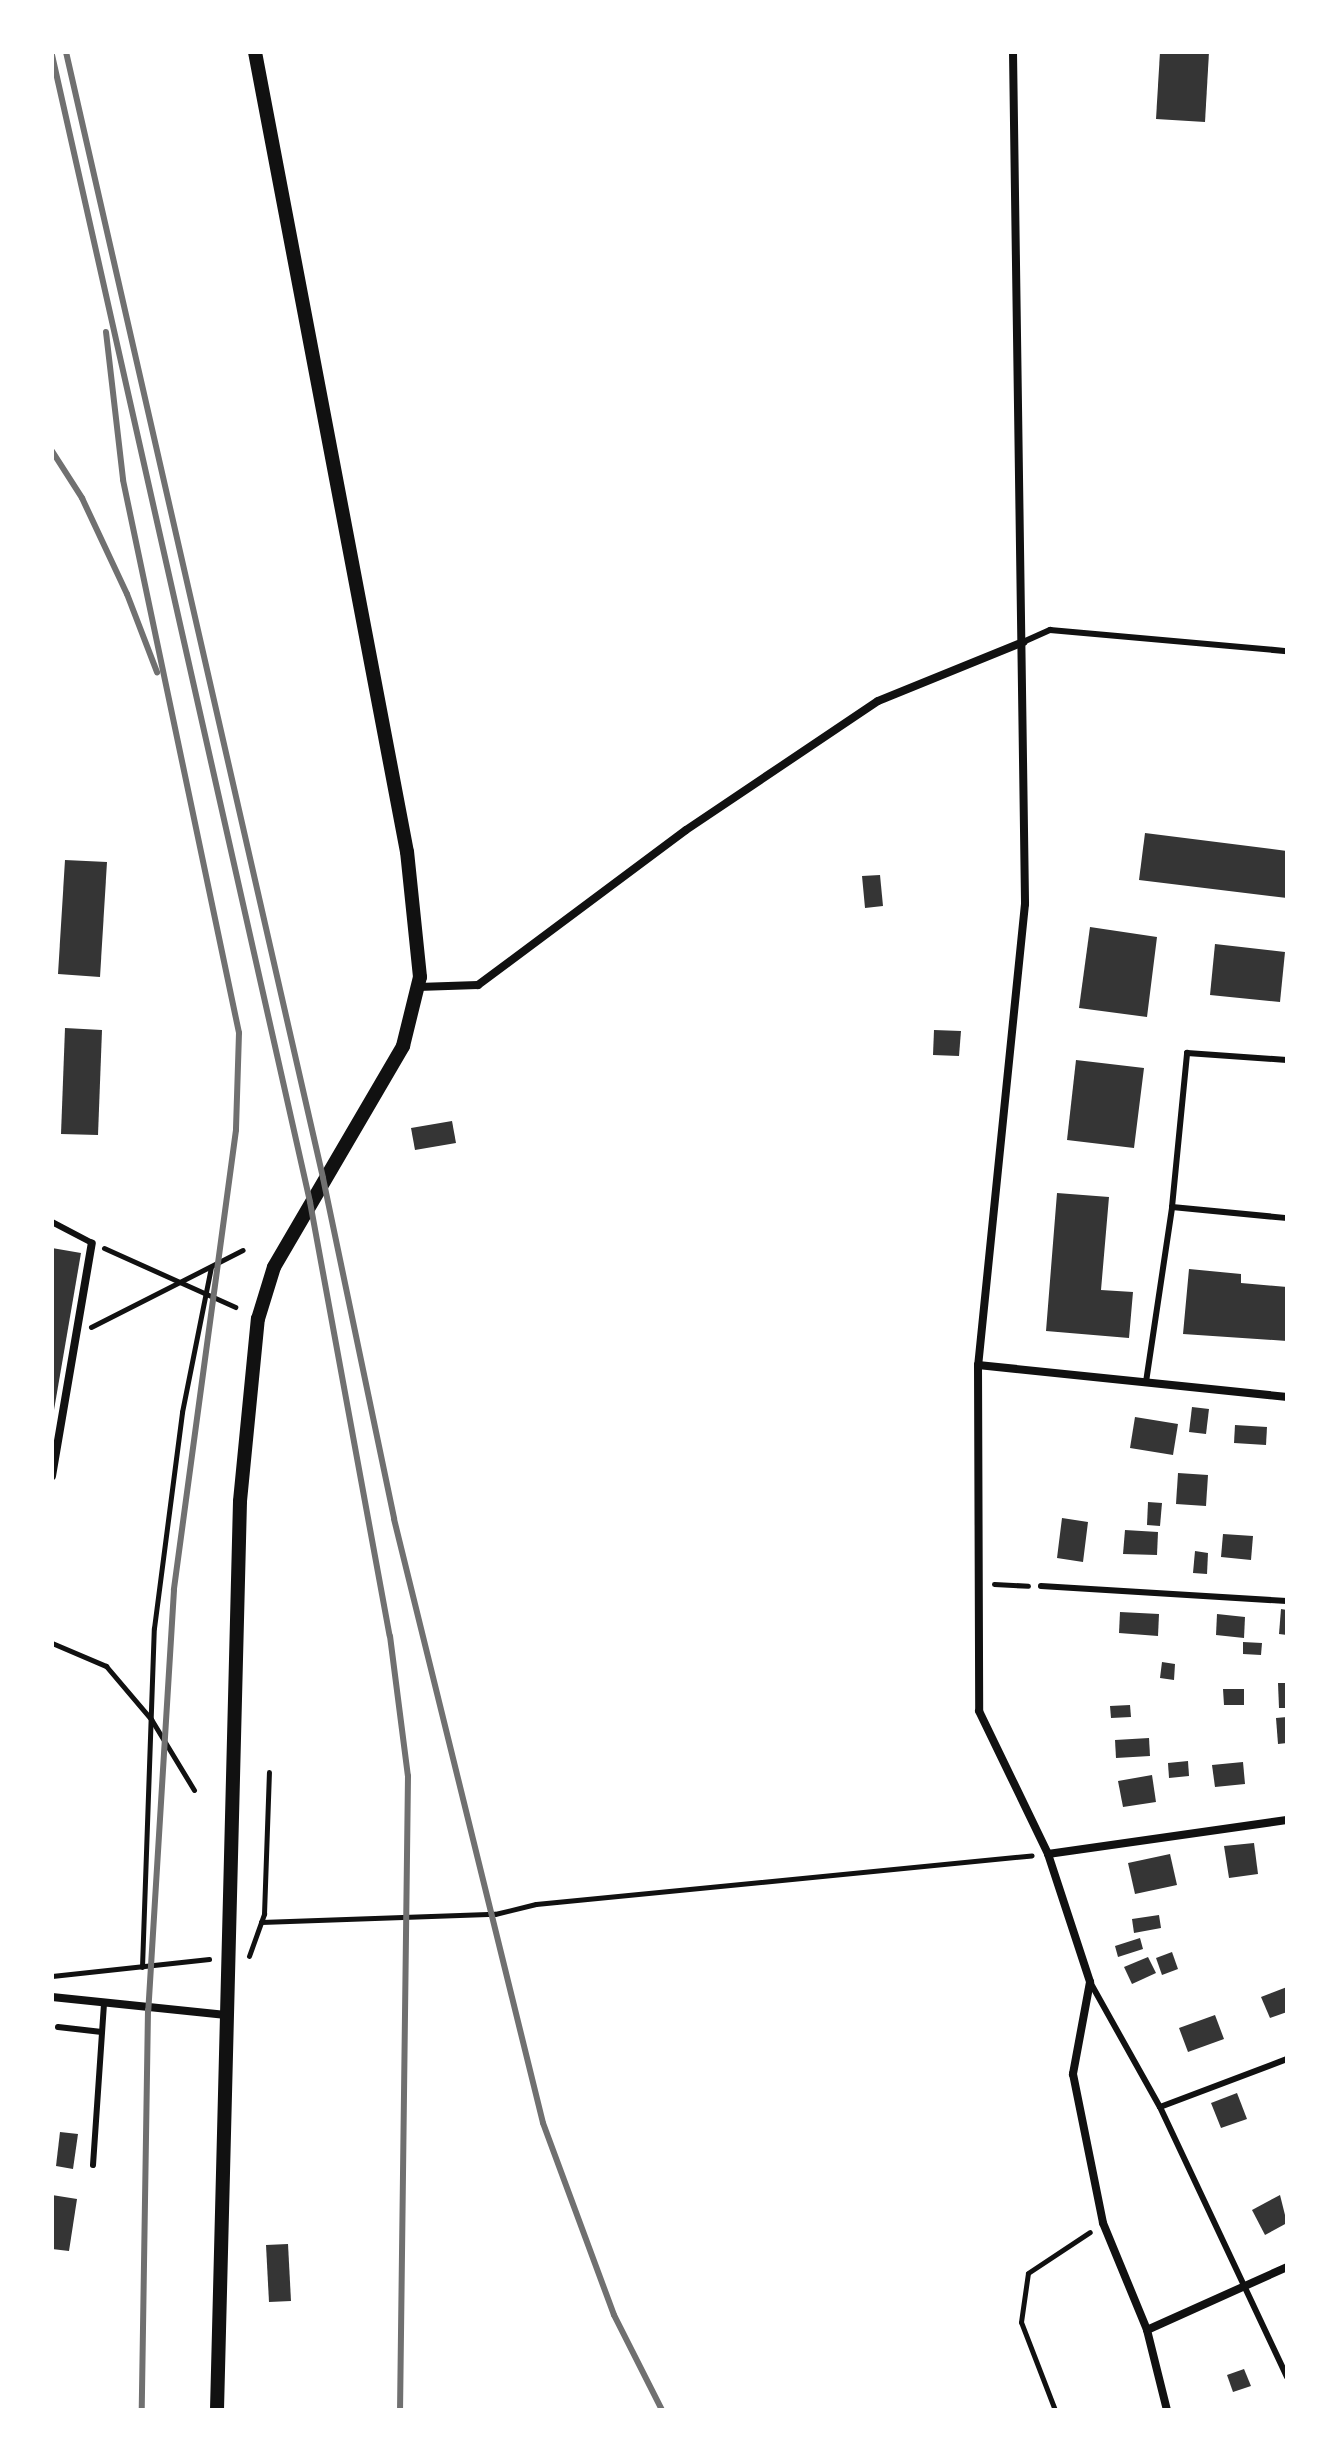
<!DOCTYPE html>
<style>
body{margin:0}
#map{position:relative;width:1339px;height:2462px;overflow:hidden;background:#fff;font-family:"Golos Text",sans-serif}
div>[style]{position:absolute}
.building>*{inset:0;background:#353535}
.path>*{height:5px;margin:-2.5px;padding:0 2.5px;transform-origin:2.5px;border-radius:2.5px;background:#111}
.service>*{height:6px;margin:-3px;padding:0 3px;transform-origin:3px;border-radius:3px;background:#111}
.minor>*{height:8px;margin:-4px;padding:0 4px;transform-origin:4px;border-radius:4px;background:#111}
.tertiary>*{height:14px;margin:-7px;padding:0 7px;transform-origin:7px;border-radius:7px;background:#111}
.rail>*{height:6px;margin:-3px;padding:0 3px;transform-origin:3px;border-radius:3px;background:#707070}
span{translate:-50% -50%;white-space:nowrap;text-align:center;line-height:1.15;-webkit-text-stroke:6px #fff;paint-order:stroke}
.frame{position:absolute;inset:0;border:54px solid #fff;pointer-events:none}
</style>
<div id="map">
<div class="building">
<div style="clip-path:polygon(1160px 52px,1209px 52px,1205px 122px,1156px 119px)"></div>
<div style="clip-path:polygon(1145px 833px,1287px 851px,1287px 898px,1139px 880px)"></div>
<div style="clip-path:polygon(65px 860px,107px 862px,100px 977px,58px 974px)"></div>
<div style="clip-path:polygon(880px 875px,883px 906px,865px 908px,862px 876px)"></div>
<div style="clip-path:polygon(1090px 927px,1157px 937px,1147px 1017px,1079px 1008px)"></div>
<div style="clip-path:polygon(1215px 944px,1285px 952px,1280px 1002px,1210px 995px)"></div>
<div style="clip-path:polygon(65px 1028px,102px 1030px,98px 1135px,61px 1134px)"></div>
<div style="clip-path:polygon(934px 1030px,961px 1031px,959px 1056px,933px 1055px)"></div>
<div style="clip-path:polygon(1076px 1060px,1144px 1068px,1134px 1148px,1067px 1140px)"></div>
<div style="clip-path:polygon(452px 1121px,456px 1143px,415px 1150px,411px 1128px)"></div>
<div style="clip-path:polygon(1057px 1193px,1109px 1197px,1101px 1290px,1133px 1292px,1129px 1338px,1046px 1331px)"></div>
<div style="clip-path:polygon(52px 1248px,81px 1253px,54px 1410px,52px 1410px)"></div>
<div style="clip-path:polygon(1189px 1269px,1241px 1274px,1241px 1283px,1287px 1287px,1287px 1341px,1183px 1334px)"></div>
<div style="clip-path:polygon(1192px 1407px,1209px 1409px,1206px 1434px,1189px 1432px)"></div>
<div style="clip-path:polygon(1135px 1417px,1178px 1424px,1173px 1455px,1130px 1448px)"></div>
<div style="clip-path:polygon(1235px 1425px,1267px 1427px,1266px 1445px,1234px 1443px)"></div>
<div style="clip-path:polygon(1178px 1473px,1208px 1475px,1206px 1506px,1176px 1504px)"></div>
<div style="clip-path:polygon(1148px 1502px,1162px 1503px,1160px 1526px,1147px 1525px)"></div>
<div style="clip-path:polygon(1062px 1518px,1088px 1522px,1083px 1562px,1057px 1558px)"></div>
<div style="clip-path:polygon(1125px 1530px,1158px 1532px,1157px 1555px,1123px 1554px)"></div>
<div style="clip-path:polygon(1223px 1534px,1253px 1536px,1251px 1560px,1221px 1557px)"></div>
<div style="clip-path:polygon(1195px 1551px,1208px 1553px,1207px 1574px,1193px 1573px)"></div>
<div style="clip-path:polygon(1281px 1609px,1287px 1610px,1287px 1635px,1279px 1634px)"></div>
<div style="clip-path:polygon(1120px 1612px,1159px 1614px,1158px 1636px,1119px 1633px)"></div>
<div style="clip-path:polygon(1217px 1614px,1245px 1617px,1244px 1638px,1216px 1635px)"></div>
<div style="clip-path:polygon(1243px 1642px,1262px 1643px,1261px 1655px,1243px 1654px)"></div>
<div style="clip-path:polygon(1162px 1662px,1175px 1664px,1174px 1680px,1160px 1678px)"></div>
<div style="clip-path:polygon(1278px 1683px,1287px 1683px,1287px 1708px,1279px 1708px)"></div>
<div style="clip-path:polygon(1223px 1689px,1244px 1689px,1244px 1705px,1224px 1705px)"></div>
<div style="clip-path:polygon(1130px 1705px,1131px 1717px,1111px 1718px,1110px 1706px)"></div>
<div style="clip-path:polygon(1287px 1717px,1287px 1743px,1278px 1744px,1276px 1718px)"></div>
<div style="clip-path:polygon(1149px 1738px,1150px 1756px,1116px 1758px,1115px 1740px)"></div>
<div style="clip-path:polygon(1188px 1761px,1189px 1776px,1169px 1778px,1168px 1763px)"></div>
<div style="clip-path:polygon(1243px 1762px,1245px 1784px,1215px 1787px,1212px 1765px)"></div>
<div style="clip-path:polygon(1152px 1775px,1156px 1802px,1123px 1807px,1118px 1781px)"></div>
<div style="clip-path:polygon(1254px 1843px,1258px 1874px,1229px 1878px,1224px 1846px)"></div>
<div style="clip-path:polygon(1170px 1854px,1177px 1885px,1135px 1894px,1128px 1863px)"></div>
<div style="clip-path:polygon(1159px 1915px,1161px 1928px,1134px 1933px,1132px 1919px)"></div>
<div style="clip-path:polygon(1140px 1938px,1143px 1949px,1118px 1957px,1115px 1946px)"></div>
<div style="clip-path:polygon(1172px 1952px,1178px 1969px,1162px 1975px,1156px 1958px)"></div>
<div style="clip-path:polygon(1148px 1957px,1156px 1973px,1132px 1984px,1124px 1967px)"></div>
<div style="clip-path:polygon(1287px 1987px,1287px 2012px,1270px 2018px,1261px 1997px)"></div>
<div style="clip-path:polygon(1215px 2015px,1224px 2039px,1188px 2052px,1179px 2028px)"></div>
<div style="clip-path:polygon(1237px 2093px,1247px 2119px,1221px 2128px,1211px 2103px)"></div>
<div style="clip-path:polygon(60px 2132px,78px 2134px,73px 2169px,56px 2166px)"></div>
<div style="clip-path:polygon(52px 2195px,77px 2199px,69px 2251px,52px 2249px)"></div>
<div style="clip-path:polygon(1280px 2195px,1287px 2223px,1265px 2235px,1252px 2210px)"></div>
<div style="clip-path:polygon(288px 2244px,291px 2301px,269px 2302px,266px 2245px)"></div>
<div style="clip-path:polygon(1244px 2369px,1251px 2386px,1233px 2392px,1227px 2375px)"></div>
</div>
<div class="path">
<div style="left:104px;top:1248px;width:144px;rotate:24.2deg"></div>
<div style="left:91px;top:1327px;width:170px;rotate:-26.9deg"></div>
<div style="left:994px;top:1584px;width:34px;rotate:3deg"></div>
<div style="left:52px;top:1643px;width:59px;rotate:23.1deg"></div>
<div style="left:106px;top:1666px;width:70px;rotate:49.7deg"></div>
<div style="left:151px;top:1719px;width:83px;rotate:58.8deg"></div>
<div style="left:261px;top:1922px;width:234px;rotate:-2deg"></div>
<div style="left:495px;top:1914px;width:42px;rotate:-13.7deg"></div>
<div style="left:536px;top:1904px;width:498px;rotate:-5.6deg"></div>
<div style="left:249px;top:1956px;width:45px;rotate:-70.3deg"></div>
<div style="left:264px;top:1914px;width:142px;rotate:-88deg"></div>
<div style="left:142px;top:1967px;width:339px;rotate:-88deg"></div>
<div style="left:154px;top:1628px;width:218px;rotate:-82.6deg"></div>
<div style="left:182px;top:1412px;width:148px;rotate:-78.7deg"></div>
<div style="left:52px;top:1976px;width:158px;rotate:-6.2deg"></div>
<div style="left:1055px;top:2410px;width:94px;rotate:-111.1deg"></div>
<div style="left:1021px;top:2322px;width:49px;rotate:-81.9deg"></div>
<div style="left:1028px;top:2273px;width:74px;rotate:-33.5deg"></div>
</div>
<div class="service">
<div style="left:1023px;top:642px;width:30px;rotate:-24deg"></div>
<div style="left:1050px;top:630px;width:238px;rotate:5.1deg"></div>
<div style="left:1172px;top:1207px;width:155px;rotate:-84.4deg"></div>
<div style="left:1187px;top:1053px;width:100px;rotate:4deg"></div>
<div style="left:52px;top:1222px;width:45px;rotate:27.7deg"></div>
<div style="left:1146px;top:1382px;width:177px;rotate:-81.5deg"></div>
<div style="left:1172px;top:1207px;width:116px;rotate:5.5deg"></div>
<div style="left:1041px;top:1586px;width:246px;rotate:3.5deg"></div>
<div style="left:1090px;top:1982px;width:143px;rotate:60.8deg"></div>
<div style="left:1160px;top:2107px;width:136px;rotate:-20.7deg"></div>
<div style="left:58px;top:2027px;width:44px;rotate:6.5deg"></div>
<div style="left:1160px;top:2107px;width:298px;rotate:64.8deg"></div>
<div style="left:93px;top:2165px;width:161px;rotate:-86.1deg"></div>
</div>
<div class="minor">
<div style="left:1013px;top:52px;width:852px;rotate:89.19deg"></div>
<div style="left:1025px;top:904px;width:463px;rotate:95.8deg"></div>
<div style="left:978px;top:1365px;width:346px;rotate:89.8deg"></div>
<div style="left:979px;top:1711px;width:159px;rotate:64.2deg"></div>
<div style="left:1048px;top:1854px;width:135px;rotate:71.8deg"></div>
<div style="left:1090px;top:1982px;width:94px;rotate:100.5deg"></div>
<div style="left:1073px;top:2074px;width:152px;rotate:78.6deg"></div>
<div style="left:1103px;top:2223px;width:116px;rotate:67.6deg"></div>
<div style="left:1147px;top:2330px;width:82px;rotate:76deg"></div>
<div style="left:418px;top:987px;width:60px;rotate:-1.9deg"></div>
<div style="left:478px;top:985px;width:259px;rotate:-36.7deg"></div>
<div style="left:686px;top:830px;width:231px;rotate:-33.9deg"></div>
<div style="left:878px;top:701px;width:157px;rotate:-22.1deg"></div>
<div style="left:978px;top:1365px;width:311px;rotate:5.9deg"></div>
<div style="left:52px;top:1476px;width:236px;rotate:-80.3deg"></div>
<div style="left:1048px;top:1854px;width:241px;rotate:-8.1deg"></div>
<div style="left:52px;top:1997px;width:175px;rotate:5.9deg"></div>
<div style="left:1147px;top:2330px;width:154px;rotate:-24.2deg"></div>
</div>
<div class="tertiary">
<div style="left:217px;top:2410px;width:909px;rotate:-88.55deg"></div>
<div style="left:240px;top:1501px;width:183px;rotate:-84.4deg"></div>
<div style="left:258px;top:1319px;width:54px;rotate:-72.9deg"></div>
<div style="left:274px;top:1267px;width:256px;rotate:-59.7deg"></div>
<div style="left:403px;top:1046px;width:71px;rotate:-76.2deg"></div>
<div style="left:420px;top:977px;width:126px;rotate:-95.9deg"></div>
<div style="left:407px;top:852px;width:814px;rotate:-100.76deg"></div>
</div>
<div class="rail">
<div style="left:66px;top:52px;width:1155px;rotate:77.14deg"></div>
<div style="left:323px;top:1178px;width:348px;rotate:78.2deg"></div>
<div style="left:394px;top:1519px;width:622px;rotate:76.14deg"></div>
<div style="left:543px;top:2123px;width:205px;rotate:69.7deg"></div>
<div style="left:614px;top:2315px;width:106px;rotate:63.2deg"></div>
<div style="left:52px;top:55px;width:1176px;rotate:77.32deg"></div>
<div style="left:310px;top:1202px;width:441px;rotate:79.6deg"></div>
<div style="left:390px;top:1636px;width:141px;rotate:82.7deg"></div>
<div style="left:408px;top:1776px;width:634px;rotate:90.72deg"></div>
<div style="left:106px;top:332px;width:149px;rotate:83.4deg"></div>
<div style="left:123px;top:480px;width:565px;rotate:78.15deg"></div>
<div style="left:239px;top:1033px;width:97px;rotate:91.8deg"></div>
<div style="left:236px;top:1130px;width:464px;rotate:97.7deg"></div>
<div style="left:174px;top:1590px;width:421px;rotate:93.5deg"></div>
<div style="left:148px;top:2010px;width:400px;rotate:90.9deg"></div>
<div style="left:52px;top:451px;width:56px;rotate:57.4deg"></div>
<div style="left:82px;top:498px;width:106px;rotate:64.9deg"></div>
<div style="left:127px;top:594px;width:84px;rotate:69deg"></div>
</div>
<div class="frame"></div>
</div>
